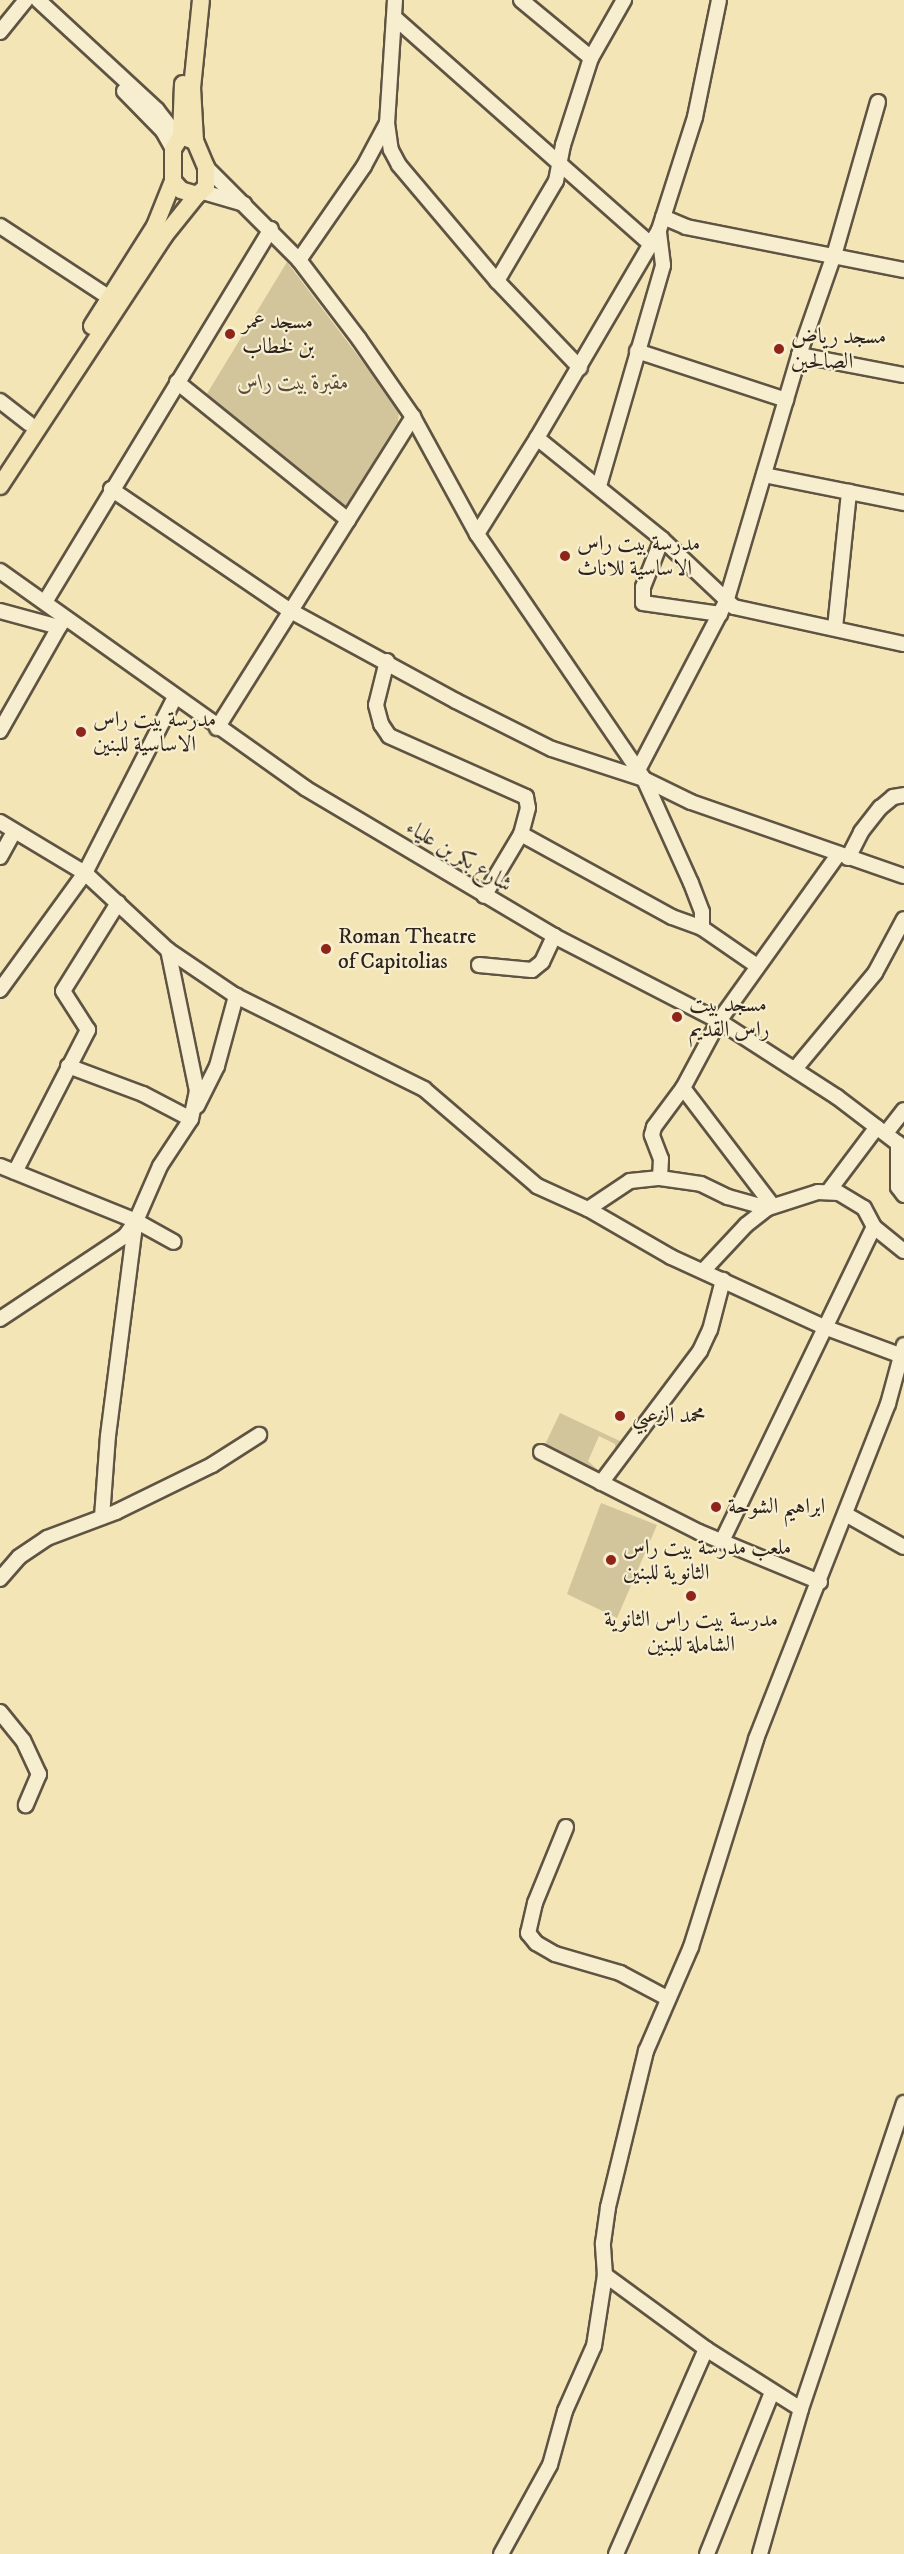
<!DOCTYPE html>
<meta charset="utf-8">
<style>
body{margin:0}
#map{position:relative;width:904px;height:2554px;overflow:hidden;background:#f3e5b5;font-family:"IM FELL DW Pica",Amiri,serif}
div>[style]{position:absolute}
.green>*{inset:0;background:#d2c49b}
.roads{filter:drop-shadow(2px 0 #5f5443) drop-shadow(-2px 0 #5f5443) drop-shadow(0 2px #5f5443) drop-shadow(0 -2px #5f5443)}
.minor>*{height:14px;margin:-7px;padding:0 7px;transform-origin:7px;border-radius:7px;background:#f7eecf}
.major>*{height:16px;margin:-8px;padding:0 8px;transform-origin:8px;border-radius:8px;background:#f3e5b5}
.dots>*{width:16px;height:16px;translate:-50% -50%;box-sizing:border-box;border:3px solid #f7eecf;border-radius:50%}
span{translate:-50% -50%;white-space:nowrap;text-align:center;line-height:1.15;-webkit-text-stroke:4.5px #f7eecf;paint-order:stroke}
.poi-label{font-size:22px;color:#2e241d}
.left{translate:0 -50%;text-align:left}
.park-label{font-size:22px;color:#574c3c;font-style:italic}
.street-label{font-size:22px;color:#2e241d}
</style>
<div id="map">
<div class="green">
<div style="clip-path:polygon(287px 262px,399px 410px,398px 422px,345px 508px,266px 449px,205px 397px)"></div>
<div style="clip-path:polygon(560px 1413px,622px 1442px,616px 1454px,615px 1444px,599px 1436px,588px 1461px,599px 1471px,596px 1477px,542px 1451px)"></div>
<div style="clip-path:polygon(601px 1503px,657px 1525px,617px 1618px,567px 1594px)"></div>
</div>
<div class="roads">
<div class="minor">
<div style="left:38px;top:0;width:162px;rotate:42.7deg"></div>
<div style="left:157px;top:110px;width:34px;rotate:52deg"></div>
<div style="left:395px;top:0;width:123px;rotate:93.7deg"></div>
<div style="left:387px;top:123px;width:27px;rotate:82deg"></div>
<div style="left:391px;top:150px;width:17px;rotate:62deg"></div>
<div style="left:399px;top:165px;width:152px;rotate:49.8deg"></div>
<div style="left:497px;top:281px;width:120px;rotate:46.3deg"></div>
<div style="left:521px;top:0;width:91px;rotate:39.6deg"></div>
<div style="left:395px;top:18px;width:343px;rotate:41.5deg"></div>
<div style="left:0;top:32px;width:41px;rotate:-50.9deg"></div>
<div style="left:124px;top:91px;width:56px;rotate:45.7deg"></div>
<div style="left:163px;top:131px;width:21px;rotate:61deg"></div>
<div style="left:878px;top:102px;width:159px;rotate:106deg"></div>
<div style="left:834px;top:255px;width:106px;rotate:109.3deg"></div>
<div style="left:799px;top:355px;width:107px;rotate:10.8deg"></div>
<div style="left:206px;top:167px;width:132px;rotate:45deg"></div>
<div style="left:299px;top:260px;width:99px;rotate:52.8deg"></div>
<div style="left:359px;top:339px;width:95px;rotate:55.3deg"></div>
<div style="left:413px;top:417px;width:133px;rotate:61.3deg"></div>
<div style="left:477px;top:534px;width:297px;rotate:55.7deg"></div>
<div style="left:644px;top:779px;width:52px;rotate:26.1deg"></div>
<div style="left:691px;top:802px;width:225px;rotate:19.2deg"></div>
<div style="left:203px;top:192px;width:43px;rotate:16.3deg"></div>
<div style="left:663px;top:217px;width:25px;rotate:23deg"></div>
<div style="left:686px;top:227px;width:222px;rotate:11.2deg"></div>
<div style="left:0;top:226px;width:131px;rotate:33.2deg"></div>
<div style="left:299px;top:260px;width:114px;rotate:-55.3deg"></div>
<div style="left:364px;top:166px;width:49px;rotate:-61.9deg"></div>
<div style="left:497px;top:281px;width:116px;rotate:-59.5deg"></div>
<div style="left:556px;top:181px;width:37px;rotate:-79deg"></div>
<div style="left:563px;top:145px;width:91px;rotate:-72.2deg"></div>
<div style="left:591px;top:58px;width:67px;rotate:-60.4deg"></div>
<div style="left:637px;top:351px;width:157px;rotate:18.2deg"></div>
<div style="left:177px;top:382px;width:220px;rotate:38.9deg"></div>
<div style="left:0;top:401px;width:37px;rotate:38deg"></div>
<div style="left:537px;top:438px;width:241px;rotate:-59.6deg"></div>
<div style="left:659px;top:230px;width:119px;rotate:-72.3deg"></div>
<div style="left:695px;top:117px;width:119px;rotate:-78.4deg"></div>
<div style="left:764px;top:475px;width:143px;rotate:11.3deg"></div>
<div style="left:599px;top:486px;width:230px;rotate:-73.8deg"></div>
<div style="left:663px;top:265px;width:35px;rotate:-97deg"></div>
<div style="left:111px;top:489px;width:215px;rotate:34.2deg"></div>
<div style="left:289px;top:610px;width:190px;rotate:28.6deg"></div>
<div style="left:456px;top:701px;width:107px;rotate:26.6deg"></div>
<div style="left:552px;top:749px;width:97px;rotate:18.1deg"></div>
<div style="left:644px;top:779px;width:114px;rotate:65.7deg"></div>
<div style="left:691px;top:883px;width:31px;rotate:69deg"></div>
<div style="left:702px;top:912px;width:16px;rotate:90deg"></div>
<div style="left:477px;top:534px;width:113px;rotate:-58deg"></div>
<div style="left:537px;top:438px;width:161px;rotate:38.9deg"></div>
<div style="left:662px;top:539px;width:99px;rotate:43.4deg"></div>
<div style="left:734px;top:607px;width:174px;rotate:12.3deg"></div>
<div style="left:662px;top:539px;width:52px;rotate:111.6deg"></div>
<div style="left:643px;top:587px;width:16px;rotate:90deg"></div>
<div style="left:643px;top:603px;width:78px;rotate:8.1deg"></div>
<div style="left:0;top:571px;width:374px;rotate:35.4deg"></div>
<div style="left:305px;top:788px;width:290px;rotate:30.7deg"></div>
<div style="left:554px;top:936px;width:186px;rotate:27.3deg"></div>
<div style="left:719px;top:1021px;width:140px;rotate:32.8deg"></div>
<div style="left:837px;top:1097px;width:84px;rotate:37.3deg"></div>
<div style="left:45px;top:602px;width:436px;rotate:-58.8deg"></div>
<div style="left:0;top:611px;width:61px;rotate:15.2deg"></div>
<div style="left:59px;top:627px;width:9px;rotate:-54deg"></div>
<div style="left:835px;top:628px;width:137px;rotate:-84.1deg"></div>
<div style="left:387px;top:661px;width:45px;rotate:104deg"></div>
<div style="left:376px;top:705px;width:20px;rotate:75deg"></div>
<div style="left:381px;top:724px;width:14px;rotate:56deg"></div>
<div style="left:389px;top:736px;width:150px;rotate:24deg"></div>
<div style="left:526px;top:797px;width:11px;rotate:80deg"></div>
<div style="left:528px;top:808px;width:27px;rotate:105deg"></div>
<div style="left:521px;top:834px;width:72px;rotate:120.8deg"></div>
<div style="left:217px;top:728px;width:368px;rotate:-57.8deg"></div>
<div style="left:0;top:731px;width:120px;rotate:-60.4deg"></div>
<div style="left:638px;top:770px;width:190px;rotate:-62.4deg"></div>
<div style="left:726px;top:602px;width:258px;rotate:-73.5deg"></div>
<div style="left:0;top:822px;width:99px;rotate:31deg"></div>
<div style="left:85px;top:873px;width:113px;rotate:42.9deg"></div>
<div style="left:168px;top:950px;width:82px;rotate:34.1deg"></div>
<div style="left:236px;top:996px;width:210px;rotate:26.3deg"></div>
<div style="left:424px;top:1089px;width:149px;rotate:40.6deg"></div>
<div style="left:537px;top:1186px;width:56px;rotate:24.3deg"></div>
<div style="left:588px;top:1209px;width:96px;rotate:30deg"></div>
<div style="left:671px;top:1257px;width:168px;rotate:24.6deg"></div>
<div style="left:824px;top:1327px;width:83px;rotate:20.4deg"></div>
<div style="left:521px;top:834px;width:172px;rotate:28.8deg"></div>
<div style="left:672px;top:917px;width:32px;rotate:20deg"></div>
<div style="left:702px;top:928px;width:67px;rotate:34.6deg"></div>
<div style="left:0;top:857px;width:29px;rotate:-61deg"></div>
<div style="left:848px;top:858px;width:29px;rotate:-63deg"></div>
<div style="left:861px;top:832px;width:31px;rotate:-52deg"></div>
<div style="left:880px;top:808px;width:17px;rotate:-40deg"></div>
<div style="left:893px;top:797px;width:11px;rotate:-10deg"></div>
<div style="left:479px;top:965px;width:53px;rotate:5.4deg"></div>
<div style="left:532px;top:970px;width:13px;rotate:-39deg"></div>
<div style="left:542px;top:962px;width:29px;rotate:-65deg"></div>
<div style="left:0;top:990px;width:145px;rotate:-54deg"></div>
<div style="left:85px;top:873px;width:198px;rotate:-62.9deg"></div>
<div style="left:68px;top:1066px;width:80px;rotate:20.5deg"></div>
<div style="left:143px;top:1094px;width:54px;rotate:27.5deg"></div>
<div style="left:795px;top:1069px;width:125px;rotate:-50.2deg"></div>
<div style="left:875px;top:973px;width:61px;rotate:-61.8deg"></div>
<div style="left:683px;top:1088px;width:148px;rotate:52.7deg"></div>
<div style="left:197px;top:1106px;width:45px;rotate:-63.4deg"></div>
<div style="left:217px;top:1066px;width:73px;rotate:-74.8deg"></div>
<div style="left:886px;top:1133px;width:29px;rotate:-52deg"></div>
<div style="left:898px;top:1143px;width:44px;rotate:90deg"></div>
<div style="left:898px;top:1187px;width:10px;rotate:53deg"></div>
<div style="left:0;top:1166px;width:147px;rotate:22deg"></div>
<div style="left:136px;top:1221px;width:43px;rotate:28.9deg"></div>
<div style="left:15px;top:1172px;width:160px;rotate:-62.8deg"></div>
<div style="left:88px;top:1030px;width:46px;rotate:-122.7deg"></div>
<div style="left:63px;top:991px;width:104px;rotate:-58deg"></div>
<div style="left:660px;top:1178px;width:19px;rotate:-87deg"></div>
<div style="left:661px;top:1159px;width:26px;rotate:-111deg"></div>
<div style="left:652px;top:1135px;width:8px;rotate:-76deg"></div>
<div style="left:654px;top:1127px;width:49px;rotate:-53.4deg"></div>
<div style="left:683px;top:1088px;width:76px;rotate:-61.8deg"></div>
<div style="left:719px;top:1021px;width:203px;rotate:-54.4deg"></div>
<div style="left:828px;top:1192px;width:81px;rotate:-53deg"></div>
<div style="left:588px;top:1209px;width:50px;rotate:-33.7deg"></div>
<div style="left:630px;top:1181px;width:30px;rotate:-6deg"></div>
<div style="left:660px;top:1178px;width:41px;rotate:8.3deg"></div>
<div style="left:701px;top:1184px;width:30px;rotate:26deg"></div>
<div style="left:728px;top:1197px;width:41px;rotate:15.4deg"></div>
<div style="left:768px;top:1208px;width:52px;rotate:-17.7deg"></div>
<div style="left:818px;top:1192px;width:21px;rotate:3deg"></div>
<div style="left:839px;top:1193px;width:29px;rotate:31deg"></div>
<div style="left:864px;top:1208px;width:21px;rotate:62deg"></div>
<div style="left:874px;top:1227px;width:38px;rotate:39deg"></div>
<div style="left:703px;top:1271px;width:63px;rotate:-46.9deg"></div>
<div style="left:746px;top:1225px;width:28px;rotate:-38deg"></div>
<div style="left:0;top:1319px;width:150px;rotate:-33.6deg"></div>
<div style="left:125px;top:1236px;width:19px;rotate:-54deg"></div>
<div style="left:136px;top:1221px;width:60px;rotate:-66.4deg"></div>
<div style="left:160px;top:1166px;width:56px;rotate:-56.6deg"></div>
<div style="left:191px;top:1119px;width:29px;rotate:-78deg"></div>
<div style="left:197px;top:1091px;width:144px;rotate:-101.6deg"></div>
<div style="left:541px;top:1452px;width:177px;rotate:26.9deg"></div>
<div style="left:699px;top:1532px;width:131px;rotate:22.5deg"></div>
<div style="left:601px;top:1483px;width:165px;rotate:-53.1deg"></div>
<div style="left:700px;top:1351px;width:23px;rotate:-65deg"></div>
<div style="left:710px;top:1330px;width:52px;rotate:-75.4deg"></div>
<div style="left:847px;top:1515px;width:65px;rotate:29.3deg"></div>
<div style="left:102px;top:1517px;width:81px;rotate:-85.8deg"></div>
<div style="left:108px;top:1436px;width:214px;rotate:-82.7deg"></div>
<div style="left:722px;top:1541px;width:349px;rotate:-64.2deg"></div>
<div style="left:0;top:1579px;width:29px;rotate:-49deg"></div>
<div style="left:19px;top:1557px;width:34px;rotate:-34deg"></div>
<div style="left:47px;top:1538px;width:74px;rotate:-20.6deg"></div>
<div style="left:116px;top:1512px;width:107px;rotate:-26.1deg"></div>
<div style="left:212px;top:1465px;width:56px;rotate:-32.6deg"></div>
<div style="left:0;top:1712px;width:36px;rotate:51deg"></div>
<div style="left:23px;top:1740px;width:38px;rotate:65deg"></div>
<div style="left:39px;top:1774px;width:34px;rotate:113deg"></div>
<div style="left:566px;top:1827px;width:82px;rotate:112.2deg"></div>
<div style="left:535px;top:1903px;width:31px;rotate:103deg"></div>
<div style="left:528px;top:1933px;width:13px;rotate:51deg"></div>
<div style="left:536px;top:1943px;width:22px;rotate:30deg"></div>
<div style="left:555px;top:1954px;width:68px;rotate:16.3deg"></div>
<div style="left:620px;top:1973px;width:53px;rotate:28deg"></div>
<div style="left:605px;top:2275px;width:125px;rotate:36.2deg"></div>
<div style="left:706px;top:2349px;width:112px;rotate:32.3deg"></div>
<div style="left:801px;top:2409px;width:151px;rotate:105.8deg"></div>
<div style="left:801px;top:2409px;width:323px;rotate:-71.4deg"></div>
<div style="left:501px;top:2554px;width:102px;rotate:-61.2deg"></div>
<div style="left:550px;top:2465px;width:56px;rotate:-74.5deg"></div>
<div style="left:565px;top:2411px;width:71px;rotate:-66deg"></div>
<div style="left:594px;top:2346px;width:72px;rotate:-81.2deg"></div>
<div style="left:605px;top:2275px;width:32px;rotate:-94deg"></div>
<div style="left:603px;top:2243px;width:36px;rotate:-82deg"></div>
<div style="left:608px;top:2207px;width:161px;rotate:-76.3deg"></div>
<div style="left:646px;top:2051px;width:113px;rotate:-66.6deg"></div>
<div style="left:691px;top:1947px;width:218px;rotate:-72.6deg"></div>
<div style="left:756px;top:1739px;width:360px;rotate:-68.5deg"></div>
<div style="left:888px;top:1404px;width:61px;rotate:-74.8deg"></div>
<div style="left:616px;top:2554px;width:224px;rotate:-66.3deg"></div>
<div style="left:707px;top:2554px;width:175px;rotate:-68.1deg"></div>
</div>
<div class="major">
<div style="left:181px;top:136px;width:15px;rotate:20deg"></div>
<div style="left:195px;top:141px;width:28px;rotate:67deg"></div>
<div style="left:206px;top:167px;width:20px;rotate:90deg"></div>
<div style="left:206px;top:187px;width:12px;rotate:138deg"></div>
<div style="left:197px;top:195px;width:17px;rotate:-163deg"></div>
<div style="left:181px;top:190px;width:12px;rotate:-132deg"></div>
<div style="left:173px;top:181px;width:32px;rotate:-90deg"></div>
<div style="left:173px;top:149px;width:15px;rotate:-58deg"></div>
<div style="left:181px;top:136px;width:52px;rotate:-87.8deg"></div>
<div style="left:195px;top:141px;width:53px;rotate:-93.2deg"></div>
<div style="left:192px;top:88px;width:88px;rotate:-84.2deg"></div>
<div style="left:92px;top:326px;width:118px;rotate:-57.8deg"></div>
<div style="left:155px;top:226px;width:48px;rotate:-68.2deg"></div>
<div style="left:0;top:486px;width:299px;rotate:-56.7deg"></div>
<div style="left:164px;top:236px;width:53px;rotate:-51.2deg"></div>
</div>
</div>
<div class="dots">
<div style="left:230px;top:334px;background:#8f2418"></div>
<div style="left:779px;top:349px;background:#8f2418"></div>
<div style="left:565px;top:556px;background:#8f2418"></div>
<div style="left:81px;top:732px;background:#8f2418"></div>
<div style="left:326px;top:949px;background:#8f2418"></div>
<div style="left:677px;top:1017px;background:#8f2418"></div>
<div style="left:620px;top:1416px;background:#8f2418"></div>
<div style="left:716px;top:1507px;background:#8f2418"></div>
<div style="left:611px;top:1560px;background:#8f2418"></div>
<div style="left:691px;top:1596px;background:#8f2418"></div>
</div>
<div class="poi-label">
<span class="left" style="left:242px;top:334px">مسجد عمر<br>بن لخطاب</span>
<span class="left" style="left:791px;top:349px">مسجد رياض<br>الصالحين</span>
<span class="left" style="left:577px;top:556px">مدرسة بيت راس<br>الاساسية للاناث</span>
<span class="left" style="left:93px;top:732px">مدرسة بيت راس<br>الاساسية للبنين</span>
<span class="left" style="left:338px;top:949px">Roman Theatre<br>of Capitolias</span>
<span class="left" style="left:689px;top:1017px">مسجد بيت<br>راس القديم</span>
<span class="left" style="left:632px;top:1416px">محمد الزعبي</span>
<span class="left" style="left:728px;top:1507px">ابراهيم الشوحة</span>
<span class="left" style="left:623px;top:1560px">ملعب مدرسة بيت راس<br>الثانوية للبنين</span>
<span style="left:691px;top:1632px">مدرسة بيت راس الثانوية<br>الشاملة للبنين</span>
</div>
<div class="park-label">
<span style="left:293px;top:383px">مقبرة بيت راس</span>
</div>
<div class="street-label">
<span style="left:459px;top:856px;rotate:31deg">شارع بكر بن علياء</span>
</div>
</div>
